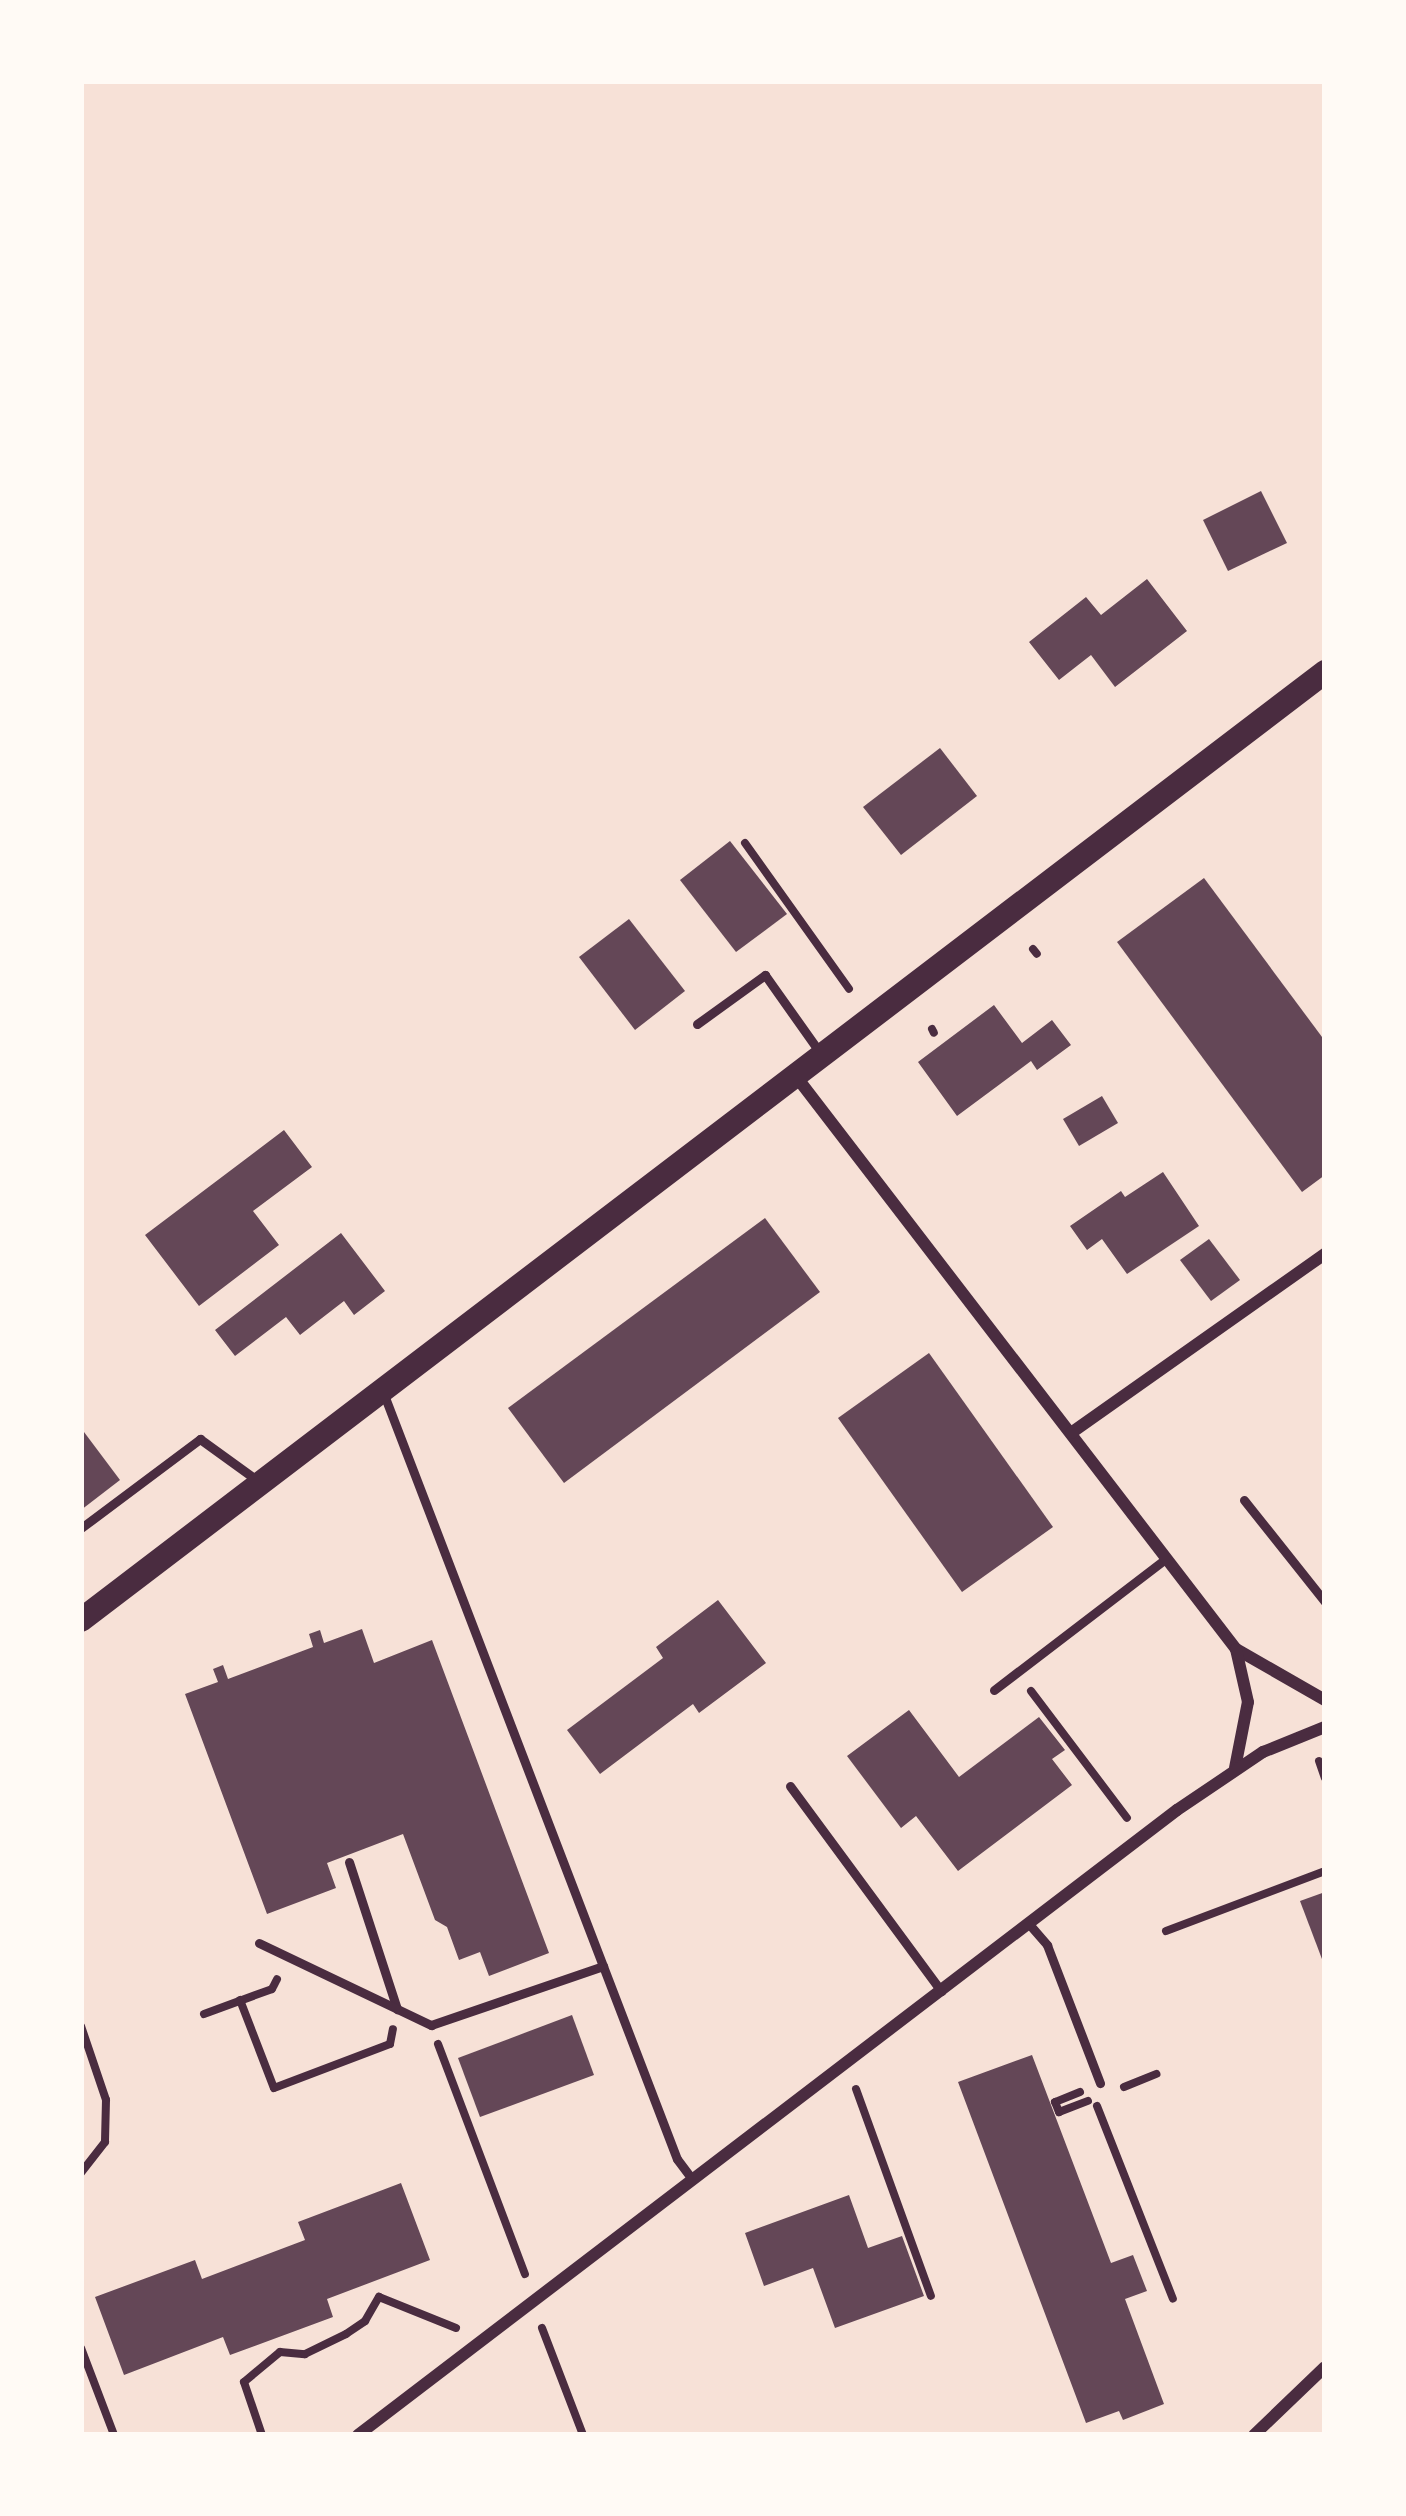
<!DOCTYPE html>
<style>
body{margin:0}
#map{position:relative;width:1406px;height:2516px;overflow:hidden;background:#f7e1d7;font-family:Bitter,serif}
div>[style]{position:absolute}
.building>*{inset:0;background:#644757}
.path>*{height:8px;margin:-4px;padding:0 4px;transform-origin:4px;border-radius:4px;background:#4a2c40}
.service>*{height:9px;margin:-4.5px;padding:0 4.5px;transform-origin:4.5px;border-radius:4.5px;background:#4a2c40}
.minor>*{height:12px;margin:-6px;padding:0 6px;transform-origin:6px;border-radius:6px;background:#4a2c40}
.secondary>*{height:24px;margin:-12px;padding:0 12px;transform-origin:12px;border-radius:12px;background:#4a2c40}
span{translate:-50% -50%;white-space:nowrap;text-align:center;line-height:1.15;-webkit-text-stroke:10px #fffaf5;paint-order:stroke}
.frame{position:absolute;inset:0;border:84px solid #fffaf5;pointer-events:none}
</style>
<div id="map">
<div class="building">
<div style="clip-path:polygon(1261px 491px,1287px 543px,1228px 571px,1203px 520px)"></div>
<div style="clip-path:polygon(1147px 579px,1187px 631px,1115px 687px,1091px 655px,1059px 680px,1029px 642px,1086px 597px,1101px 615px)"></div>
<div style="clip-path:polygon(940px 748px,977px 796px,901px 855px,863px 807px)"></div>
<div style="clip-path:polygon(730px 841px,787px 914px,736px 952px,680px 880px)"></div>
<div style="clip-path:polygon(1204px 878px,1325px 1041px,1325px 1175px,1302px 1192px,1117px 942px)"></div>
<div style="clip-path:polygon(629px 919px,685px 991px,635px 1030px,579px 957px)"></div>
<div style="clip-path:polygon(994px 1005px,1022px 1043px,1052px 1020px,1071px 1045px,1037px 1070px,1031px 1061px,957px 1116px,918px 1062px)"></div>
<div style="clip-path:polygon(1102px 1096px,1118px 1123px,1079px 1146px,1063px 1119px)"></div>
<div style="clip-path:polygon(284px 1130px,312px 1167px,253px 1211px,279px 1245px,199px 1306px,145px 1235px)"></div>
<div style="clip-path:polygon(1163px 1172px,1199px 1226px,1127px 1274px,1102px 1239px,1087px 1250px,1070px 1226px,1121px 1191px,1125px 1197px)"></div>
<div style="clip-path:polygon(765px 1218px,820px 1292px,564px 1483px,508px 1408px)"></div>
<div style="clip-path:polygon(341px 1233px,385px 1291px,354px 1315px,344px 1301px,300px 1335px,286px 1317px,235px 1356px,215px 1330px)"></div>
<div style="clip-path:polygon(1209px 1239px,1240px 1280px,1211px 1301px,1180px 1260px)"></div>
<div style="clip-path:polygon(929px 1353px,1053px 1527px,962px 1592px,838px 1418px)"></div>
<div style="clip-path:polygon(81px 1428px,120px 1480px,81px 1510px)"></div>
<div style="clip-path:polygon(718px 1600px,766px 1663px,699px 1713px,693px 1704px,600px 1774px,567px 1730px,663px 1658px,656px 1647px)"></div>
<div style="clip-path:polygon(362px 1629px,374px 1663px,432px 1640px,549px 1953px,489px 1976px,480px 1952px,459px 1960px,447px 1927px,435px 1920px,403px 1834px,327px 1863px,336px 1888px,267px 1914px,185px 1694px,218px 1682px,213px 1669px,223px 1665px,228px 1679px,313px 1647px,309px 1634px,320px 1630px,324px 1643px)"></div>
<div style="clip-path:polygon(909px 1710px,959px 1777px,1039px 1717px,1065px 1750px,1052px 1759px,1072px 1785px,958px 1871px,916px 1816px,901px 1828px,847px 1756px)"></div>
<div style="clip-path:polygon(1325px 1892px,1325px 1967px,1300px 1901px)"></div>
<div style="clip-path:polygon(572px 2015px,594px 2075px,480px 2117px,458px 2058px)"></div>
<div style="clip-path:polygon(1032px 2055px,1111px 2263px,1133px 2255px,1147px 2291px,1125px 2299px,1164px 2404px,1123px 2420px,1119px 2411px,1086px 2423px,958px 2082px)"></div>
<div style="clip-path:polygon(401px 2183px,430px 2260px,327px 2299px,333px 2317px,230px 2355px,223px 2337px,124px 2375px,95px 2297px,195px 2260px,202px 2279px,305px 2240px,298px 2222px)"></div>
<div style="clip-path:polygon(849px 2195px,868px 2248px,902px 2236px,924px 2296px,835px 2328px,813px 2268px,764px 2286px,745px 2233px)"></div>
</div>
<div class="path">
<div style="left:745px;top:843px;width:179px;rotate:54.5deg"></div>
<div style="left:1033px;top:949px;width:6px;rotate:51deg"></div>
<div style="left:932px;top:1029px;width:4px;rotate:63deg"></div>
<div style="left:1031px;top:1691px;width:159px;rotate:52.9deg"></div>
<div style="left:1319px;top:1761px;width:18px;rotate:71deg"></div>
<div style="left:1166px;top:1931px;width:170px;rotate:-20.7deg"></div>
<div style="left:240px;top:2000px;width:94px;rotate:68.9deg"></div>
<div style="left:274px;top:2088px;width:124px;rotate:-20.8deg"></div>
<div style="left:390px;top:2044px;width:15px;rotate:-79deg"></div>
<div style="left:204px;top:2014px;width:72px;rotate:-20.2deg"></div>
<div style="left:272px;top:1989px;width:11px;rotate:-63deg"></div>
<div style="left:81px;top:2026px;width:78px;rotate:71.3deg"></div>
<div style="left:106px;top:2100px;width:42px;rotate:91.4deg"></div>
<div style="left:105px;top:2142px;width:39px;rotate:128deg"></div>
<div style="left:438px;top:2044px;width:246px;rotate:69.3deg"></div>
<div style="left:1124px;top:2087px;width:35px;rotate:-22deg"></div>
<div style="left:856px;top:2089px;width:220px;rotate:70.1deg"></div>
<div style="left:1080px;top:2092px;width:27px;rotate:158deg"></div>
<div style="left:1055px;top:2102px;width:11px;rotate:68deg"></div>
<div style="left:1059px;top:2112px;width:31px;rotate:-21deg"></div>
<div style="left:1097px;top:2106px;width:207px;rotate:68.5deg"></div>
<div style="left:542px;top:2328px;width:115px;rotate:69deg"></div>
<div style="left:81px;top:2348px;width:93px;rotate:69.2deg"></div>
<div style="left:262px;top:2435px;width:56px;rotate:-108.8deg"></div>
<div style="left:244px;top:2382px;width:47px;rotate:-39.8deg"></div>
<div style="left:280px;top:2352px;width:25px;rotate:5deg"></div>
<div style="left:305px;top:2354px;width:46px;rotate:-26deg"></div>
<div style="left:346px;top:2334px;width:23px;rotate:-34deg"></div>
<div style="left:365px;top:2321px;width:28px;rotate:-60deg"></div>
<div style="left:379px;top:2297px;width:83px;rotate:21.9deg"></div>
</div>
<div class="service">
<div style="left:697px;top:1024px;width:84px;rotate:-35.8deg"></div>
<div style="left:765px;top:975px;width:97px;rotate:54.7deg"></div>
<div style="left:383px;top:1392px;width:821px;rotate:69.03deg"></div>
<div style="left:677px;top:2159px;width:25px;rotate:53deg"></div>
<div style="left:1244px;top:1500px;width:130px;rotate:51.5deg"></div>
<div style="left:81px;top:1528px;width:149px;rotate:-36.8deg"></div>
<div style="left:200px;top:1439px;width:72px;rotate:35.9deg"></div>
<div style="left:994px;top:1690px;width:214px;rotate:-37.4deg"></div>
<div style="left:790px;top:1786px;width:255px;rotate:53.6deg"></div>
<div style="left:349px;top:1862px;width:155px;rotate:71.9deg"></div>
<div style="left:1029px;top:1924px;width:28px;rotate:49deg"></div>
<div style="left:1047px;top:1945px;width:148px;rotate:69deg"></div>
<div style="left:259px;top:1943px;width:191px;rotate:25.5deg"></div>
<div style="left:431px;top:2025px;width:182px;rotate:-18.9deg"></div>
</div>
<div class="minor">
<div style="left:795px;top:1075px;width:724px;rotate:52.47deg"></div>
<div style="left:1236px;top:1649px;width:103px;rotate:29.8deg"></div>
<div style="left:1071px;top:1433px;width:311px;rotate:-35.2deg"></div>
<div style="left:1235px;top:1768px;width:67px;rotate:-78.9deg"></div>
<div style="left:1248px;top:1702px;width:54px;rotate:-102.8deg"></div>
<div style="left:358px;top:2435px;width:1030px;rotate:-37.35deg"></div>
<div style="left:1177px;top:1810px;width:104px;rotate:-34deg"></div>
<div style="left:1263px;top:1752px;width:67px;rotate:-22deg"></div>
<div style="left:1254px;top:2435px;width:98px;rotate:-43.8deg"></div>
</div>
<div class="secondary">
<div style="left:81px;top:1620px;width:1564px;rotate:-37.31deg"></div>
</div>
<div class="frame"></div>
</div>
